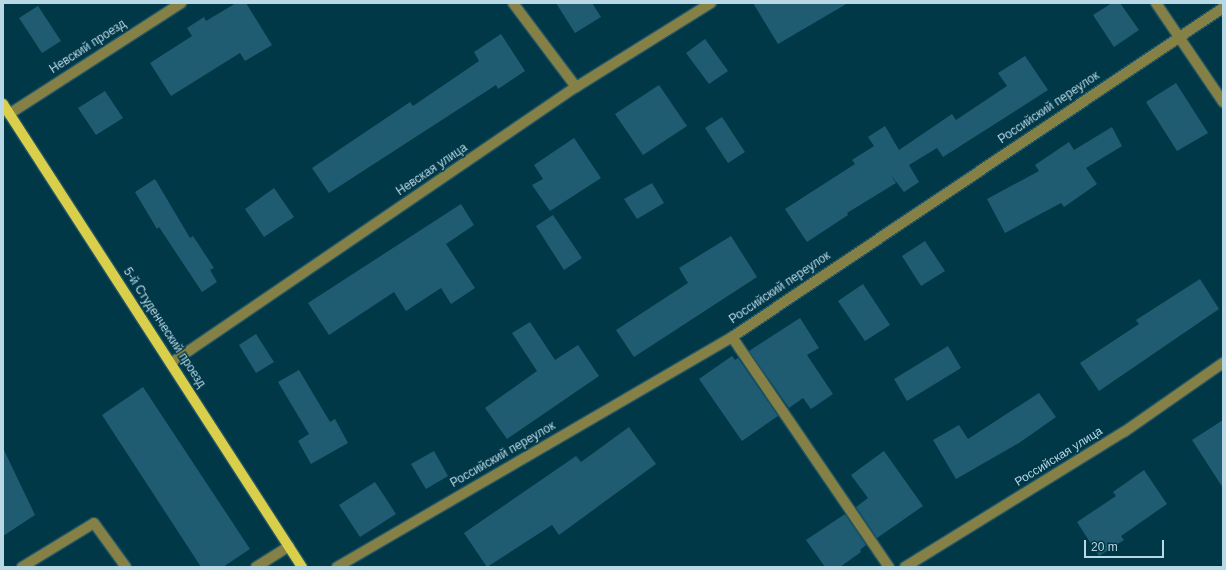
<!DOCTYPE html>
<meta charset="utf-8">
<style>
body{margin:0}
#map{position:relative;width:1226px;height:570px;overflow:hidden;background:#013848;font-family:Arial,sans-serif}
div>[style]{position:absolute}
.building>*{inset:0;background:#1f5c72}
.roads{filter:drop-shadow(1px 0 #225564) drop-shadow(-1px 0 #225564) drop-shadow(0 1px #225564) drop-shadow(0 -1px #225564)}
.minor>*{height:10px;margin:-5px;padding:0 5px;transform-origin:5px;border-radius:5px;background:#858146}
.major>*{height:10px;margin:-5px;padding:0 5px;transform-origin:5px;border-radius:5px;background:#d9cf4a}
span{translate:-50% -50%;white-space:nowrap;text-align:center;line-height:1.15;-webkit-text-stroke:3px #013848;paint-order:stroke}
.street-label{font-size:12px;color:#b9d8e5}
.frame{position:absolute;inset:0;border:4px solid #b9d8e5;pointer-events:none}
.scale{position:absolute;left:1084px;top:540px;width:80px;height:18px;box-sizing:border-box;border:2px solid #b9d8e5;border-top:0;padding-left:5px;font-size:12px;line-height:14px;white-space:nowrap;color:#b9d8e5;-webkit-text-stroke:3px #013848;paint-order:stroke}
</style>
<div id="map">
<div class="building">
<div style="clip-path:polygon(236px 3px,246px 3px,272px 45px,245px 61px,240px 53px,171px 96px,150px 63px,192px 36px,187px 28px,204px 17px,206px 21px)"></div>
<div style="clip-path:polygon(556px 3px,592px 3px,601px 17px,575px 33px)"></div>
<div style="clip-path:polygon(753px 3px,848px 3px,778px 44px)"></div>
<div style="clip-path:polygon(1112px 3px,1120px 3px,1139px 30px,1114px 47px,1093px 15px)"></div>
<div style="clip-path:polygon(38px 6px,61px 41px,42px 53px,19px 18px)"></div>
<div style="clip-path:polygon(501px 34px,525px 71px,498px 89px,496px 85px,329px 193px,312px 168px,410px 102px,413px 106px,479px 61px,474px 52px)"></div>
<div style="clip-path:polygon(705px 39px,728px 71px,709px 84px,686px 53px)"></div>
<div style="clip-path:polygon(1025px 56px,1048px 90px,943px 157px,937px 148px,909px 165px,919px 182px,904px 192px,891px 175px,896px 183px,847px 213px,848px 215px,807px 242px,785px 209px,855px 164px,852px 160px,874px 146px,868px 137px,885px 126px,899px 150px,952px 114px,956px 120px,1007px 86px,998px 73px)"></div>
<div style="clip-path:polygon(1176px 83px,1208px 133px,1177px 151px,1146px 102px)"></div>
<div style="clip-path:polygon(659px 85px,687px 126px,643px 155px,615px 114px)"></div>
<div style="clip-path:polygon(105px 91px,123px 118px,96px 135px,78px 108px)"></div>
<div style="clip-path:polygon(722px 117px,745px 152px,728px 163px,705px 128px)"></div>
<div style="clip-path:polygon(1112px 127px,1122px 146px,1086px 168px,1097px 184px,1064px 207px,1061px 203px,1005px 233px,987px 199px,1039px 171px,1035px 165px,1069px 142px,1074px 150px)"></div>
<div style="clip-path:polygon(574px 138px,601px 178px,550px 211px,532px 185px,543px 179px,534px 165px)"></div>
<div style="clip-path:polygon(155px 179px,190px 238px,193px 236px,214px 268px,210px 270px,217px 282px,202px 292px,159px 227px,157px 229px,135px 192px)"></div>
<div style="clip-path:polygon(652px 183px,664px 203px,637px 219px,624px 199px)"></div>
<div style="clip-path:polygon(274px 188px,294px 217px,264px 237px,245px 209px)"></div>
<div style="clip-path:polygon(461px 204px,474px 225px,446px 244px,475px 288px,451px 304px,441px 288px,406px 311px,394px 292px,329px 335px,308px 303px)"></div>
<div style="clip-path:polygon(553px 215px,582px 258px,564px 270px,536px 226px)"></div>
<div style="clip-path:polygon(731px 236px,757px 277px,634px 357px,616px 330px,688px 283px,679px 268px)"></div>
<div style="clip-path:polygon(925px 241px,945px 271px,921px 286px,902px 256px)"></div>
<div style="clip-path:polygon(1200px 279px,1219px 309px,1099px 391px,1080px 363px,1139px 324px,1136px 320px)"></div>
<div style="clip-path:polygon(863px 284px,890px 325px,865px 341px,838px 301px)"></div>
<div style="clip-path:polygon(800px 318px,819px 348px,807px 355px,833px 394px,811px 409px,803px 398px,789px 408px,749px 351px)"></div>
<div style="clip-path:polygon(530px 322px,555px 360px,578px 345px,599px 376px,507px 439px,485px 408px,537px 371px,512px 333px)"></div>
<div style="clip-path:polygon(256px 334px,274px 362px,256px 373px,239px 345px)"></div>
<div style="clip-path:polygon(948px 346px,961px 368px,907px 401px,894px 379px)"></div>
<div style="clip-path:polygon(732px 356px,735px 360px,738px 358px,778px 416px,742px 441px,699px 379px)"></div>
<div style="clip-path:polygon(299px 370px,330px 422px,335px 419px,348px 443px,311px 464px,298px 441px,309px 434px,278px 382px)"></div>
<div style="clip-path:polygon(143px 387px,250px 549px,223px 567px,201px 567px,102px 415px)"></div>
<div style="clip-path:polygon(1039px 393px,1056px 417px,1019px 443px,956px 479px,933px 440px,959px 425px,968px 439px)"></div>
<div style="clip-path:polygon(1223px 420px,1223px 488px,1192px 440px)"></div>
<div style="clip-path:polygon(629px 427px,656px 464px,559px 535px,552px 525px,487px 567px,464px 533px,576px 456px,581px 462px)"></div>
<div style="clip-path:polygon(3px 448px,35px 515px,3px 536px)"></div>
<div style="clip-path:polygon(434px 451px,448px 476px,426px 489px,411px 464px)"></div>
<div style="clip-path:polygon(884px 451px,923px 506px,877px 538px,856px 507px,868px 498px,851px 475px)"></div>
<div style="clip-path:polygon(1144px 470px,1167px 504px,1121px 536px,1124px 540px,1099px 556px,1077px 522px,1116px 496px,1113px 492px)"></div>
<div style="clip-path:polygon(375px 482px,396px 514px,360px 537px,339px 505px)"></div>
<div style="clip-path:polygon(845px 514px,866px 545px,860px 550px,861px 552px,840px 567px,825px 567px,806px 540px)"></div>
</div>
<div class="roads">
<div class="minor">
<div style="left:513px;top:3px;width:105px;rotate:53.1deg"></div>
<div style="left:1156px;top:3px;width:120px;rotate:55.9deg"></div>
<div style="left:9px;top:114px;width:205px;rotate:-32.8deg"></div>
<div style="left:732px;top:337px;width:278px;rotate:55.7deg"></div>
<div style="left:171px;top:363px;width:490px;rotate:-34.3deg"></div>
<div style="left:576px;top:87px;width:159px;rotate:-31.9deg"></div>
<div style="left:22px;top:567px;width:84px;rotate:-31.4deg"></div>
<div style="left:94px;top:523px;width:54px;rotate:54deg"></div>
<div style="left:256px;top:567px;width:39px;rotate:-32deg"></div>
<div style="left:337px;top:567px;width:457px;rotate:-30.2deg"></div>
<div style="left:732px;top:337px;width:591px;rotate:-33.82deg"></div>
<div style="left:905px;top:567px;width:257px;rotate:-31.7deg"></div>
<div style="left:1124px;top:432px;width:121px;rotate:-34.9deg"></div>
</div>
<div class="major">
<div style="left:3px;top:104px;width:551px;rotate:57.15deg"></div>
</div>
</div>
<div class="street-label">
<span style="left:88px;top:47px;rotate:-33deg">Невский проезд</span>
<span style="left:1049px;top:108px;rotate:-34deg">Российский переулок</span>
<span style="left:432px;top:170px;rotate:-34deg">Невская улица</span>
<span style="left:780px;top:288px;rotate:-34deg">Российский переулок</span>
<span style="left:164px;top:328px;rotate:57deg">5-й Студенческий проезд</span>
<span style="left:503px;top:455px;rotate:-30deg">Российский переулок</span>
<span style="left:1059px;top:457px;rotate:-32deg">Российская улица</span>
</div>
<div class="frame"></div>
<div class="scale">20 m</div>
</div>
